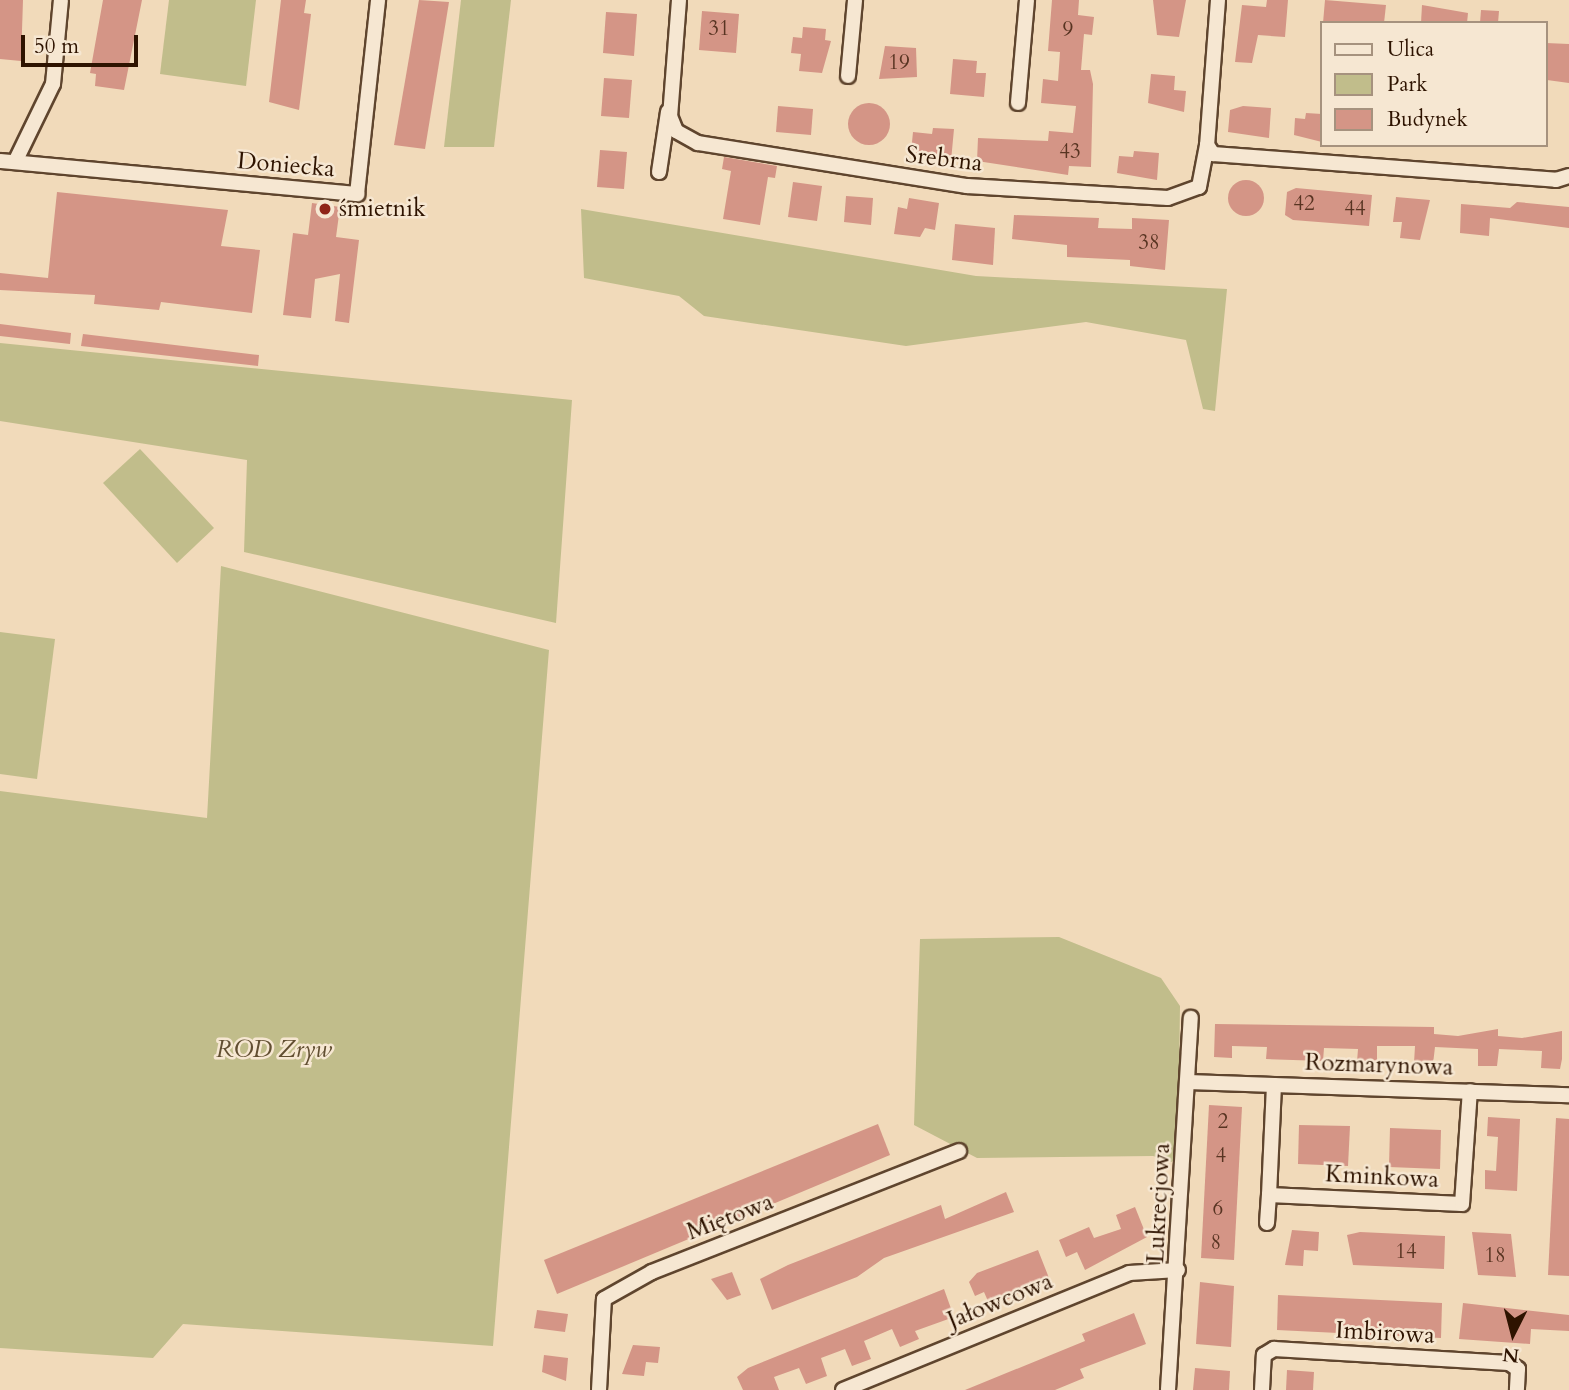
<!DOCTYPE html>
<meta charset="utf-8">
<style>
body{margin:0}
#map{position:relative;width:1569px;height:1390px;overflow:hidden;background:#f1daba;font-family:Cardo,serif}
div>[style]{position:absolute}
.green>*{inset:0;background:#c1bd8b}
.building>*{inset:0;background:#d49586}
.round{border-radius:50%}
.roads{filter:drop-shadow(2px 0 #5f452e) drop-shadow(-2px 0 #5f452e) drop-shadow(0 2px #5f452e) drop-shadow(0 -2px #5f452e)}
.street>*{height:14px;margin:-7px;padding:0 7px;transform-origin:7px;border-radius:7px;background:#f6e7d2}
.dots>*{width:19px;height:19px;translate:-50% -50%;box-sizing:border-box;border:4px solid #f6e7d2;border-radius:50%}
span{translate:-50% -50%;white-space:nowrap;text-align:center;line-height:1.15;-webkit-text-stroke:5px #f6e7d2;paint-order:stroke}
.number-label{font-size:21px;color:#583422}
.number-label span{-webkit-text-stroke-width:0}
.street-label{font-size:24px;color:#2e1300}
.poi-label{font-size:24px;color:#2e1300}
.left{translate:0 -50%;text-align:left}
.park-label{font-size:24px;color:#614e31;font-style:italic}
.legend{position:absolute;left:1320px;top:21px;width:228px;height:126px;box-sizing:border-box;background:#f6e7d2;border:2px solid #a6927e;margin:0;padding:9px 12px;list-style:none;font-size:21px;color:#2e1300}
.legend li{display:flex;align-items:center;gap:14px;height:35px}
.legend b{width:35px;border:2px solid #a6927e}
.north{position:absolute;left:1478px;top:1299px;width:70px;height:70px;-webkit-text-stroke:5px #f6e7d2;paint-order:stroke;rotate:186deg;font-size:19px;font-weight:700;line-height:28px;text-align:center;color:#2e1300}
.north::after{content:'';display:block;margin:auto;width:24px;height:32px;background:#2e1300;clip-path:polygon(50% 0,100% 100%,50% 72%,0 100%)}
.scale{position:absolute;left:21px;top:35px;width:117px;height:32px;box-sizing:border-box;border:4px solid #2e1300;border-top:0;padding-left:9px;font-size:21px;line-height:24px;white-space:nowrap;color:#2e1300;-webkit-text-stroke:5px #f6e7d2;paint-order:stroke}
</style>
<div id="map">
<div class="green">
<div style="clip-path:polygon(169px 0,256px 0,246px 86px,160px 74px)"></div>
<div style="clip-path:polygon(461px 0,511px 0,494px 147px,444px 147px)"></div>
<div style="clip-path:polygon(581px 209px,976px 276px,1227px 289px,1215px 411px,1203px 409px,1186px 340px,1086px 322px,906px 346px,704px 316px,679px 296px,584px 278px)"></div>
<div style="clip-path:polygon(0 343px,572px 400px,556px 623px,244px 552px,247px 460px,0 421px)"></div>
<div style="clip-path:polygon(140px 449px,214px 528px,177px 563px,103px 483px)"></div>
<div style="clip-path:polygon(221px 566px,549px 650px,493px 1346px,183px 1324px,153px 1358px,0 1348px,0 791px,207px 818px)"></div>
<div style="clip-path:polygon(0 632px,55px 639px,37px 779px,0 774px)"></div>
<div style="clip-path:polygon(1059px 937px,1161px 978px,1180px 1006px,1178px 1154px,1172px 1162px,1153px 1156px,977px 1158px,914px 1125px,920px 939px)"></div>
</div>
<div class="building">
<div style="clip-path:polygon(0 0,23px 0,21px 61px,0 59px)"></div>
<div style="clip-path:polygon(103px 0,142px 0,124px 90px,95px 86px,96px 74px,90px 73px)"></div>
<div style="clip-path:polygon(281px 0,306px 0,304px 13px,311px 14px,299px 110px,269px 102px)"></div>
<div style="clip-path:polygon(419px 0,449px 2px,425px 149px,394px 145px)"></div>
<div style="clip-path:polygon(1052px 0,1079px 0,1078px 15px,1094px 17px,1092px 35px,1084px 34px,1081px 70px,1090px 70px,1093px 84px,1091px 167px,1069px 166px,1068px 175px,977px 161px,978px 138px,1048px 141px,1049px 131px,1073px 133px,1076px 106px,1041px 103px,1043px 79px,1058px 81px,1060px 52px,1048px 51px)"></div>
<div style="clip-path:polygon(1153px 0,1186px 0,1179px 37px,1157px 35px)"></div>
<div style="clip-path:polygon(1267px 0,1288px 0,1285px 37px,1258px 35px,1252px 63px,1235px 62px,1242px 5px,1266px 7px)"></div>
<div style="clip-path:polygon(1325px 0,1386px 5px,1384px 23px,1323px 23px)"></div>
<div style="clip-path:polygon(1422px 5px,1468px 13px,1467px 23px,1421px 23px)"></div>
<div style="clip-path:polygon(1481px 10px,1499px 11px,1498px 23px,1480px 23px)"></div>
<div style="clip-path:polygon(702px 11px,739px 14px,736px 53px,699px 50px)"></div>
<div style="clip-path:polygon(606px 12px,637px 14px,634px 56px,603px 53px)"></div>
<div style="clip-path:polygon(803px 27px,826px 29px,825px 40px,831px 41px,822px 73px,799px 71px,801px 54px,791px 53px,793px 37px,802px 38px)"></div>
<div style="clip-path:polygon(1546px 43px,1569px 44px,1569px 83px,1547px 80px)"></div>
<div style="clip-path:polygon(885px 46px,916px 48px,917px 77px,879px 79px)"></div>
<div style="clip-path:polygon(953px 59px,977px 61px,976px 73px,986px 73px,984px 97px,950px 94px)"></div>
<div style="clip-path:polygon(1151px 74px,1175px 76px,1174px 90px,1186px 91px,1184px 112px,1148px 103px)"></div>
<div style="clip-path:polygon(604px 78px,632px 80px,629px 118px,601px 116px)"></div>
<div class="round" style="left:848px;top:103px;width:42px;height:42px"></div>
<div style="clip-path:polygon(778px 106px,813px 109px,811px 135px,776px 132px)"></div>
<div style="clip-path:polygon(1243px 106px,1271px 108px,1269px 138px,1228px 132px,1230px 110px)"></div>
<div style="clip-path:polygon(1306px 113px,1322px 114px,1322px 142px,1294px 135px,1295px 118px,1305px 119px)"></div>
<div style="clip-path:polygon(933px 128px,954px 129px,951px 161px,911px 152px,913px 132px,932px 134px)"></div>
<div style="clip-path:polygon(600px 150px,627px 152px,624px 189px,597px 187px)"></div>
<div style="clip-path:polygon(1134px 151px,1159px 153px,1157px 180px,1117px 173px,1119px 156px,1133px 157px)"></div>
<div style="clip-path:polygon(724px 157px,777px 166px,775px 178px,768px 177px,760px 225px,723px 219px,731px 171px,722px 169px)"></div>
<div class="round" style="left:1228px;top:180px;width:36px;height:36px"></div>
<div style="clip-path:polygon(793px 182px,822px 186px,817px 221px,788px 217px)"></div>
<div style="clip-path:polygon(1296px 188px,1372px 195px,1369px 226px,1293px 220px,1285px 215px,1287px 192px)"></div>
<div style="clip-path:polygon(57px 192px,228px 210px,221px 246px,260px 250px,252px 313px,161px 302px,159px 310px,94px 304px,95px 295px,0 290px,0 273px,48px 278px)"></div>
<div style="clip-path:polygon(846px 196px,873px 198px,871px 225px,844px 222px)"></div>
<div style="clip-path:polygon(1396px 197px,1430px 200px,1420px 240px,1400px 238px,1402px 222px,1393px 222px)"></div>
<div style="clip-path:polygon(909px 198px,939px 203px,935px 230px,925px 228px,920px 237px,894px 234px,898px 207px,907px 209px)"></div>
<div style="clip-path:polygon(1517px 202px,1569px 207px,1569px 228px,1490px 218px,1489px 236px,1460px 233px,1461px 204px,1510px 208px)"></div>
<div style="clip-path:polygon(312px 203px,340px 207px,336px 237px,359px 240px,349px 323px,335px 321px,340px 274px,315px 279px,311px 318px,283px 315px,293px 233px,308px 235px)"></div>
<div style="clip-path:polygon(1014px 215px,1099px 218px,1098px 228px,1132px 229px,1132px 218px,1169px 220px,1165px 270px,1130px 266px,1130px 260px,1067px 257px,1067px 245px,1012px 239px)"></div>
<div style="clip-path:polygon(955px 224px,995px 228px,993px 265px,952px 260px)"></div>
<div style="clip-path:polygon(0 324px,71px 333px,70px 344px,0 336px)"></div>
<div style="clip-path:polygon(83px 334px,259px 355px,258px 366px,81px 346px)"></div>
<div style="clip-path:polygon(1215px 1024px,1434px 1027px,1434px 1034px,1458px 1036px,1498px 1029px,1498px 1036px,1522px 1038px,1562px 1031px,1562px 1059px,1560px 1069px,1541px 1068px,1542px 1051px,1499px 1049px,1497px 1066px,1478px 1066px,1478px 1049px,1435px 1047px,1433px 1064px,1414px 1063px,1415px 1046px,1377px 1046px,1377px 1062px,1357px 1062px,1358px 1049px,1324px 1048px,1323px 1061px,1266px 1059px,1267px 1047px,1232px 1046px,1232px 1058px,1214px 1057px)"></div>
<div style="clip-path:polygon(1209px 1105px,1242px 1107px,1234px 1260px,1201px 1258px)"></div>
<div style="clip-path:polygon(1488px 1117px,1520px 1119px,1517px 1191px,1485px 1189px,1485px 1170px,1496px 1171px,1498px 1137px,1487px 1136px)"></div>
<div style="clip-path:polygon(1556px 1118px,1569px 1119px,1569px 1276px,1548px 1275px)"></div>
<div style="clip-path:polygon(878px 1124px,890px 1155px,557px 1294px,544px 1260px)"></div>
<div style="clip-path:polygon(1299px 1125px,1350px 1126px,1348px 1166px,1298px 1164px)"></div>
<div style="clip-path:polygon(1390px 1128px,1441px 1130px,1440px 1169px,1389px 1167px)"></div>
<div style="clip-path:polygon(1006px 1192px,1014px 1212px,884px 1258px,857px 1277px,772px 1310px,760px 1279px,788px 1265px,941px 1205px,945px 1219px)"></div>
<div style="clip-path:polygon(1135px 1207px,1147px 1237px,1085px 1270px,1077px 1252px,1066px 1257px,1059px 1240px,1089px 1227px,1094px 1238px,1121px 1229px,1116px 1215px)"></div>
<div style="clip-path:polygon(1292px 1230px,1319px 1232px,1318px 1251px,1304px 1250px,1303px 1266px,1285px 1265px)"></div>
<div style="clip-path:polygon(1360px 1232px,1445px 1236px,1444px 1269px,1353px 1265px,1347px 1235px)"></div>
<div style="clip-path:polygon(1472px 1232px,1511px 1234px,1516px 1277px,1478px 1275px)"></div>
<div style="clip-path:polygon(1038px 1250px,1049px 1278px,991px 1308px,984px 1292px,975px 1296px,969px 1282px,977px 1273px)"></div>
<div style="clip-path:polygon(732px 1272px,741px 1295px,727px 1300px,711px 1279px)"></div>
<div style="clip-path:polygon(1200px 1282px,1234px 1286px,1231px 1347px,1196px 1344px)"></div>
<div style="clip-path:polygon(944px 1289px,954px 1317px,915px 1331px,919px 1339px,900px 1347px,892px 1329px,864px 1341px,871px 1359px,852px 1366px,845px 1349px,821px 1358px,827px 1376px,806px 1384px,799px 1368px,774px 1377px,779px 1390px,743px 1390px,737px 1377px,748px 1368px)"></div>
<div style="clip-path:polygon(1278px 1295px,1442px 1303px,1441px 1338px,1277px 1330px)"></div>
<div style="clip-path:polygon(1463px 1303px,1569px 1315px,1569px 1331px,1531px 1329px,1530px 1344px,1459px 1339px)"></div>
<div style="clip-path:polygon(537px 1310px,568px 1314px,565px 1332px,534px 1328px)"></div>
<div style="clip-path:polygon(1134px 1313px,1146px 1344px,1080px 1369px,1084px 1378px,1055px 1390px,965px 1390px,1085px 1341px,1082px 1334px)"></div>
<div style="clip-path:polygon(633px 1345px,660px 1347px,658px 1363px,646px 1362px,644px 1376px,622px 1374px)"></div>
<div style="clip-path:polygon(544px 1355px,568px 1358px,566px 1381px,542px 1372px)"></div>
<div style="clip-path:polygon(1195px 1368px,1230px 1371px,1229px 1390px,1193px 1390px)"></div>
<div style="clip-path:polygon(1287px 1370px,1314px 1372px,1313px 1390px,1286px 1390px)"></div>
</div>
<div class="roads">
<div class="street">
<div style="left:679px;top:0;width:116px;rotate:94.4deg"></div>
<div style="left:670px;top:116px;width:16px;rotate:68deg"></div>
<div style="left:676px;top:131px;width:25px;rotate:29deg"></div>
<div style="left:698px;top:143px;width:272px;rotate:9.1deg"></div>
<div style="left:967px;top:186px;width:201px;rotate:3.4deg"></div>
<div style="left:1168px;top:198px;width:33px;rotate:-20deg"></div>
<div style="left:1199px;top:187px;width:43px;rotate:-79.2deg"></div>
<div style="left:1218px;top:0;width:145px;rotate:94.3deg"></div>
<div style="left:1207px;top:145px;width:11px;rotate:56deg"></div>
<div style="left:1213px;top:154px;width:344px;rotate:4.3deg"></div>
<div style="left:1556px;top:180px;width:14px;rotate:-17deg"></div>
<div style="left:848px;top:76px;width:76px;rotate:-84.7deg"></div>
<div style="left:1018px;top:103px;width:103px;rotate:-85deg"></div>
<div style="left:17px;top:158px;width:82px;rotate:-64.1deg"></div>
<div style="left:53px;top:84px;width:84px;rotate:-84.6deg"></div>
<div style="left:0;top:161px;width:359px;rotate:5.3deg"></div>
<div style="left:357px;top:194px;width:195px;rotate:-83.8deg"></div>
<div style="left:659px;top:172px;width:61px;rotate:-81.5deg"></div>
<div style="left:1188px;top:1082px;width:381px;rotate:2deg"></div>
<div style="left:1274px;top:1085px;width:110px;rotate:92.6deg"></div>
<div style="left:1269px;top:1195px;width:193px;rotate:2.7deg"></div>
<div style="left:1462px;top:1204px;width:113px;rotate:-86deg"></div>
<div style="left:1267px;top:1223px;width:28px;rotate:-86deg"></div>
<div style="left:599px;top:1390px;width:91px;rotate:-86.9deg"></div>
<div style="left:604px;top:1299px;width:55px;rotate:-29.4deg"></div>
<div style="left:652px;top:1272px;width:330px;rotate:-21.5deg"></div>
<div style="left:843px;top:1390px;width:309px;rotate:-22.2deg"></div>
<div style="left:1129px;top:1273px;width:49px;rotate:-3.5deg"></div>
<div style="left:1168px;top:1390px;width:373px;rotate:-86.5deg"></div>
<div style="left:1262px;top:1390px;width:35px;rotate:-87deg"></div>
<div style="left:1264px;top:1355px;width:12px;rotate:-31deg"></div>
<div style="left:1274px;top:1349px;width:235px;rotate:3.4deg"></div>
<div style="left:1509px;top:1363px;width:11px;rotate:34deg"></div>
<div style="left:1518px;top:1369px;width:21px;rotate:93deg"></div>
</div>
</div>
<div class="dots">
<div style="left:325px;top:209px;background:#8f2418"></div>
</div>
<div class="number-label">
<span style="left:719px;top:29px">31</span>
<span style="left:1068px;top:30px">9</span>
<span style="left:899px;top:63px">19</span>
<span style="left:1070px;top:152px">43</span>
<span style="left:1304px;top:204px">42</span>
<span style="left:1355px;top:209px">44</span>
<span style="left:1149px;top:243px">38</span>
<span style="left:1223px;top:1122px">2</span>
<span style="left:1221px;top:1156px">4</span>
<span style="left:1218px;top:1209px">6</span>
<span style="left:1216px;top:1243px">8</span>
<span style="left:1406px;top:1252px">14</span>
<span style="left:1495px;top:1256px">18</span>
</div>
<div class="street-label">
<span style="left:944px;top:159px;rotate:7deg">Srebrna</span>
<span style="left:286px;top:165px;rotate:5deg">Doniecka</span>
<span style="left:1379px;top:1065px;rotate:2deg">Rozmarynowa</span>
<span style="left:1382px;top:1177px;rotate:3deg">Kminkowa</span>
<span style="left:1159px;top:1203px;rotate:-87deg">Lukrecjowa</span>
<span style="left:730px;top:1217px;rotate:-21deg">Miętowa</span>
<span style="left:1000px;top:1301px;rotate:-22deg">Jałowcowa</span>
<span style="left:1385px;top:1333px;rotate:3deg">Imbirowa</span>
</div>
<div class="poi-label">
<span class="left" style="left:339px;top:209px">śmietnik</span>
</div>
<div class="park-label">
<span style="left:274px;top:1050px">ROD Zryw</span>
</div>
<ul class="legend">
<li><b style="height:9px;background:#f6e7d2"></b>Ulica</li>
<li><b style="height:19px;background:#c1bd8b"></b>Park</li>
<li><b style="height:19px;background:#d49586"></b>Budynek</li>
</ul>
<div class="north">N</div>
<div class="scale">50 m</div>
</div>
